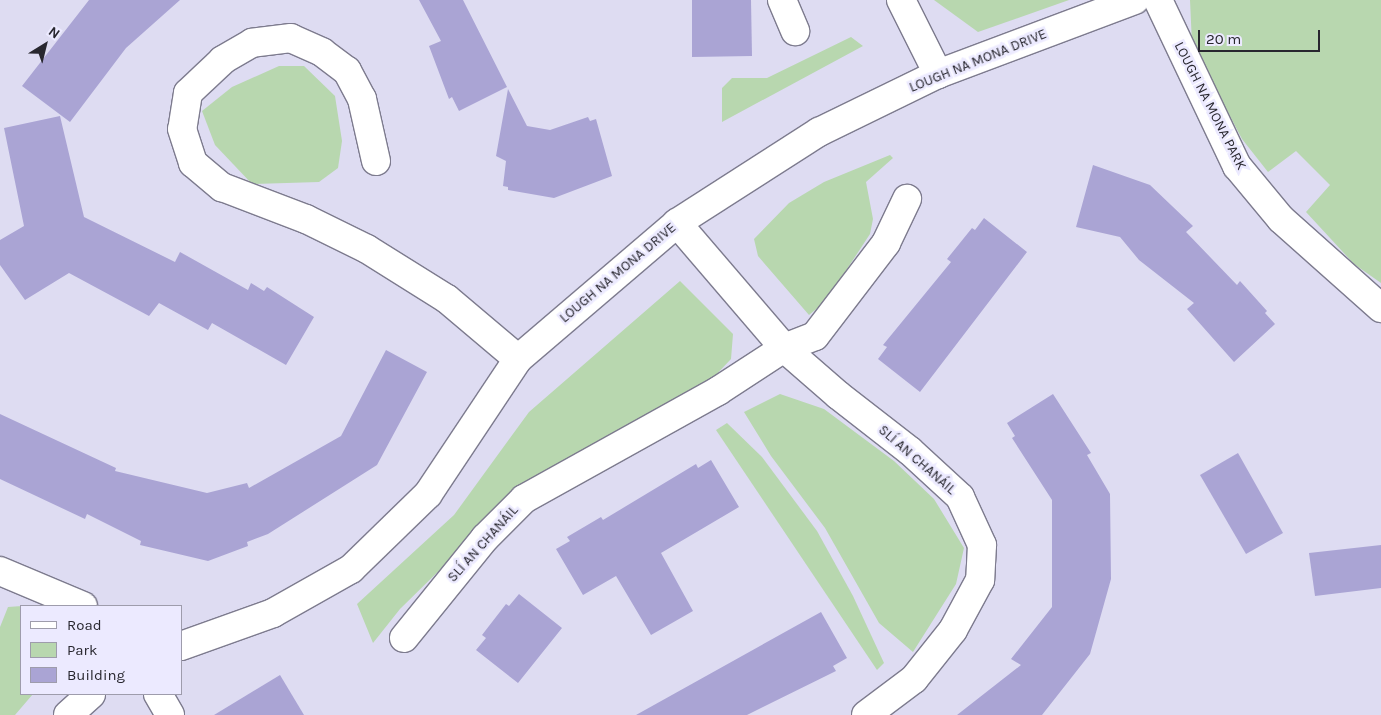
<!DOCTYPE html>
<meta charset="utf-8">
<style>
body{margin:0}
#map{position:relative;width:1381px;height:715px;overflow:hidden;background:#dedcf2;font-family:Karla,sans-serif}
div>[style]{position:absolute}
.green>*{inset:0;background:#b8d7af}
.building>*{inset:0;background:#aaa4d4}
.roads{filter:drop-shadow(1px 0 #7d7b8e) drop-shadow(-1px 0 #7d7b8e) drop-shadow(0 1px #7d7b8e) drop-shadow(0 -1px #7d7b8e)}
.street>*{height:28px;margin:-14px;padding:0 14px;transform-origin:14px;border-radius:14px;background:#fff}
span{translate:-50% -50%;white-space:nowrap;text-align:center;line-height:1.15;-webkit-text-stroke:5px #eceaff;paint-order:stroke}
.street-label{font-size:14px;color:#28272f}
.legend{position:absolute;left:20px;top:605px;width:162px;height:90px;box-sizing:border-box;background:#eceaff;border:1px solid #9e9cac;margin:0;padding:6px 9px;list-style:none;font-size:15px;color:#28272f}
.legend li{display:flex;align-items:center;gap:10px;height:25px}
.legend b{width:25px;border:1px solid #9e9cac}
.north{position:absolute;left:20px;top:20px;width:50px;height:50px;-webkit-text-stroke:4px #eceaff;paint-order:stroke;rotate:36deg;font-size:14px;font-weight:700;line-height:20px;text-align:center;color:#28272f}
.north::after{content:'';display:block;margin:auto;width:18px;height:22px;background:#28272f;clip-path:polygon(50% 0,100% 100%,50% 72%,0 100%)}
.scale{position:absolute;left:1198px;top:30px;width:122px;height:22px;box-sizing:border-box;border:2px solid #28272f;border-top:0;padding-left:6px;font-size:15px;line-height:18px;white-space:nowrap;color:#28272f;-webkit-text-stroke:4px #eceaff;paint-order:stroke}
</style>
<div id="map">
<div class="green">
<div style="clip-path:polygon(934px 0,1069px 0,978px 32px)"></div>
<div style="clip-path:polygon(1190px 0,1381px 0,1381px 283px,1354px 264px,1306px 212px,1330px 185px,1296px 151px,1268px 172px,1242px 139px,1192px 44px)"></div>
<div style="clip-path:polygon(851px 37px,863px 46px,722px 122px,722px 88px,732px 78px,767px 78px)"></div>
<div style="clip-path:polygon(279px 66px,304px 66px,335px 96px,342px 141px,338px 168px,319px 182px,252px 184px,215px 145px,202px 111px,232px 87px)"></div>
<div style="clip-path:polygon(890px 155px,893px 158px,866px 182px,873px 219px,870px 234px,826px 301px,809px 315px,758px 256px,754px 239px,789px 203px,824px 182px)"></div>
<div style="clip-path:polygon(680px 281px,733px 334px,731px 359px,712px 379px,511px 500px,400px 609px,373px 643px,357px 604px,454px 515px,529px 412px)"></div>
<div style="clip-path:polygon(780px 394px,824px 409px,894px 461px,934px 499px,964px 548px,956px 584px,913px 652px,879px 623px,825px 528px,771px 456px,744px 412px)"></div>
<div style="clip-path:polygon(727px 423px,762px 457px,817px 531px,853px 596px,884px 663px,877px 670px,716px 430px)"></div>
<div style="clip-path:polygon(36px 605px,39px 606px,21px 606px,21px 694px,33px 694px,15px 715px,0 715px,0 627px,8px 607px)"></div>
</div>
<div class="building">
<div style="clip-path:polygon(89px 0,180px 0,126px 48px,70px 122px,22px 86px)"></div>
<div style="clip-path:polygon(419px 0,463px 0,507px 87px,459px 111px,452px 97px,449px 99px,429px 46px,441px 41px)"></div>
<div style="clip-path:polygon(692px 0,751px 0,752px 56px,692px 57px)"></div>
<div style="clip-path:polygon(508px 89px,527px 126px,550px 130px,588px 117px,590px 121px,596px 119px,612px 176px,554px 198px,508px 190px,508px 187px,503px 186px,506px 161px,496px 156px)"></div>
<div style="clip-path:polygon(60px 116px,84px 217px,175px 262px,180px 252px,248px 290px,251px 283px,264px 291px,267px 287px,314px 317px,286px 365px,212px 323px,208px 330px,159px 303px,149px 316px,69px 273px,25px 300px,0 265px,0 240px,24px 226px,4px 128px)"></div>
<div style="clip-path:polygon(1093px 165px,1150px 185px,1193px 226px,1186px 232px,1237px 285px,1240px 281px,1267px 311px,1265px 313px,1275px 324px,1234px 362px,1187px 309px,1194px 303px,1139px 260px,1120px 237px,1076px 227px)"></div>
<div style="clip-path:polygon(984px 218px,1027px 252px,920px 392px,878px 359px,887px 347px,883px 345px,951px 262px,947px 259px,972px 228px,975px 230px)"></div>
<div style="clip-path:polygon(386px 350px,427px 372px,377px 465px,268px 534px,247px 542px,248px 546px,208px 561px,140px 545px,141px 541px,87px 514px,85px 519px,0 479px,0 414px,116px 468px,115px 471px,207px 493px,247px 483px,249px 488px,341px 436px)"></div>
<div style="clip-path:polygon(1053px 394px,1091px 453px,1087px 455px,1110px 494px,1111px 579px,1090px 654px,1042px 715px,957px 715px,1021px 665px,1011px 659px,1052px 607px,1052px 500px,1012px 438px,1015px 436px,1007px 423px)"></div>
<div style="clip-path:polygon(1238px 453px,1283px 533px,1246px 554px,1200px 475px)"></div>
<div style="clip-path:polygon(711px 460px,739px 507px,661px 553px,693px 611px,651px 635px,616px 576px,583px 595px,556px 549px,570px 541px,567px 537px,601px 517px,603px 520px,696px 464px,698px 468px)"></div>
<div style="clip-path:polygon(1381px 545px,1381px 588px,1315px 596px,1309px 553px)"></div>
<div style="clip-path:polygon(519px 594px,562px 628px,518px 683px,476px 650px,486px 638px,482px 635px,506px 604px,509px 606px)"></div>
<div style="clip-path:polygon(821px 612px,847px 658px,833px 666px,836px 671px,747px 715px,636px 715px)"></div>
<div style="clip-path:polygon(280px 675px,304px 715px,214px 715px)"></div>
</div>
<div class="roads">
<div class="street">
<div style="left:782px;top:0;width:34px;rotate:67deg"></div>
<div style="left:901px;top:0;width:83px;rotate:63.4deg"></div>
<div style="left:1158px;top:0;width:184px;rotate:64.6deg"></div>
<div style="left:1237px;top:166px;width:69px;rotate:50.3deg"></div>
<div style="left:1281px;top:219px;width:134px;rotate:41.7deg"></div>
<div style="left:376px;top:161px;width:64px;rotate:-102.7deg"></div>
<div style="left:362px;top:99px;width:32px;rotate:-118deg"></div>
<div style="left:347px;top:71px;width:31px;rotate:-143deg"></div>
<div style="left:322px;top:52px;width:34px;rotate:-156deg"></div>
<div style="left:291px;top:38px;width:39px;rotate:173deg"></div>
<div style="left:252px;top:43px;width:34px;rotate:150deg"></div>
<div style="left:223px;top:60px;width:48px;rotate:136.7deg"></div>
<div style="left:188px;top:93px;width:36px;rotate:99deg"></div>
<div style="left:182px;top:129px;width:36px;rotate:72deg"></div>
<div style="left:193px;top:163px;width:38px;rotate:40deg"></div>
<div style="left:222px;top:187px;width:90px;rotate:20.9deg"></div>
<div style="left:306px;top:219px;width:68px;rotate:26.2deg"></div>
<div style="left:367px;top:249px;width:94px;rotate:32deg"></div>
<div style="left:447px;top:299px;width:93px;rotate:40.2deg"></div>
<div style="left:677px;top:223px;width:165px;rotate:49.4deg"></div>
<div style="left:784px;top:348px;width:72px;rotate:41deg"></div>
<div style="left:838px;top:395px;width:91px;rotate:37.9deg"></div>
<div style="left:910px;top:451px;width:68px;rotate:42.6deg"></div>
<div style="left:960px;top:497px;width:53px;rotate:65.4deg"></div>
<div style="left:982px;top:545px;width:35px;rotate:93deg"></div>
<div style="left:980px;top:580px;width:57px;rotate:118.4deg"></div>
<div style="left:953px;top:630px;width:63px;rotate:128.5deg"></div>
<div style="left:914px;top:679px;width:60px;rotate:143.1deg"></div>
<div style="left:0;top:571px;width:90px;rotate:22.9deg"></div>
<div style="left:404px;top:638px;width:129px;rotate:-51deg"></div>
<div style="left:485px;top:538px;width:55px;rotate:-45deg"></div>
<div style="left:524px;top:499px;width:222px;rotate:-29.1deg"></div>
<div style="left:718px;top:391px;width:79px;rotate:-33.1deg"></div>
<div style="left:784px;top:348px;width:33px;rotate:-21deg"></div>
<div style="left:815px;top:336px;width:117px;rotate:-52.6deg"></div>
<div style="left:886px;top:243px;width:49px;rotate:-64.5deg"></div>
<div style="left:181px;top:646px;width:98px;rotate:-19.7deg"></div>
<div style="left:273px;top:613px;width:90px;rotate:-29.4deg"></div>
<div style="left:351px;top:569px;width:107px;rotate:-44.2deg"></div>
<div style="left:428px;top:494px;width:162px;rotate:-56.3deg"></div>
<div style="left:518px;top:359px;width:209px;rotate:-40.5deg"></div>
<div style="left:677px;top:223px;width:169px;rotate:-32.7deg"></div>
<div style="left:819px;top:132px;width:132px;rotate:-26deg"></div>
<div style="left:938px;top:74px;width:210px;rotate:-20.6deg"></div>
<div style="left:158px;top:694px;width:24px;rotate:60deg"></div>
<div style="left:68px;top:715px;width:31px;rotate:-42deg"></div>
</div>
</div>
<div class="street-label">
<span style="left:978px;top:61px;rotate:-22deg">LOUGH NA MONA DRIVE</span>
<span style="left:1210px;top:106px;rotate:63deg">LOUGH NA MONA PARK</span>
<span style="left:618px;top:273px;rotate:-40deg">LOUGH NA MONA DRIVE</span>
<span style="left:917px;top:460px;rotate:41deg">SLÍ AN CHANÁIL</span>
<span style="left:483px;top:544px;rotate:-48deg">SLÍ AN CHANÁIL</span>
</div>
<ul class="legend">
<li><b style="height:6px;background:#fff"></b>Road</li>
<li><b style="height:14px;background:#b8d7af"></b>Park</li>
<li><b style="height:14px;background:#aaa4d4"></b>Building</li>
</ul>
<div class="north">N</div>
<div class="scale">20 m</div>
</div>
